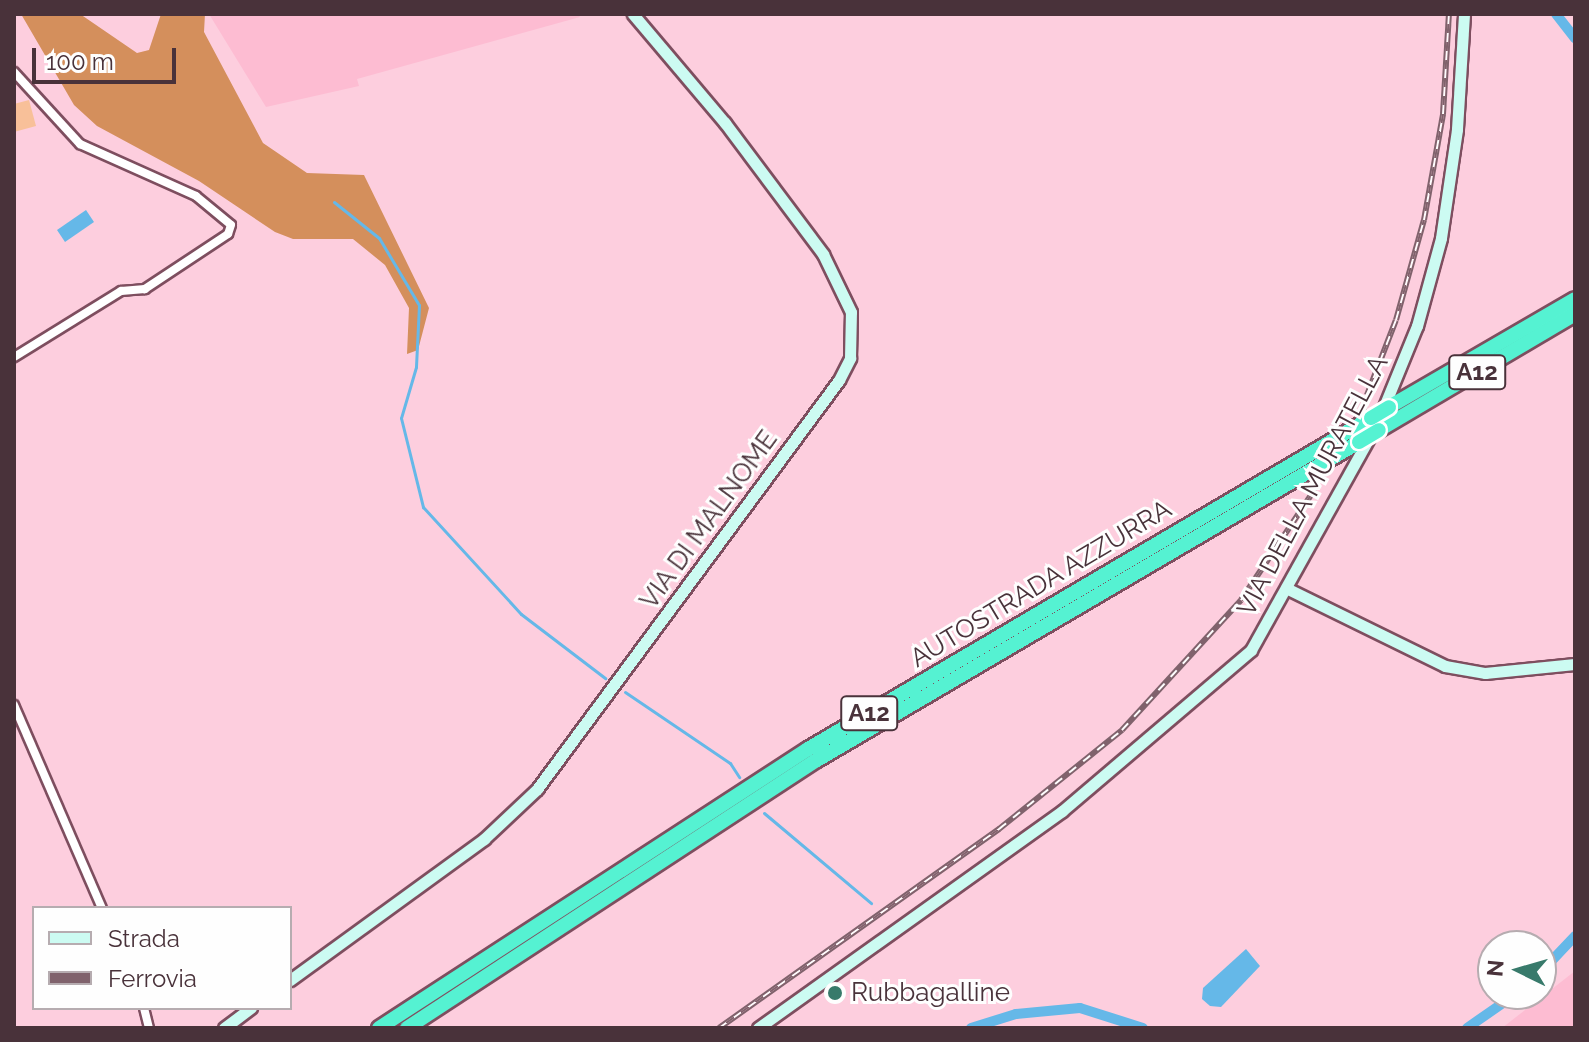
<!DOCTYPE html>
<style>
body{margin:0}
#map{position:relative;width:1589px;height:1042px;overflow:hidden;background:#fdcede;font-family:Raleway,sans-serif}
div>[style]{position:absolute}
.built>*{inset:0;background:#fdbcd2}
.green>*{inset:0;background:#f8c099}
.forest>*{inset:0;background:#d48f5c}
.water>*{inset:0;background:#65b8e8}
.stream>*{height:3px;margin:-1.5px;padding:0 1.5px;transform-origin:1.5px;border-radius:1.5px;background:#65b8e8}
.canal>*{height:10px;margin:-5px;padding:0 5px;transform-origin:5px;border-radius:5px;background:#65b8e8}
.roads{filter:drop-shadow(2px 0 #7e4e5f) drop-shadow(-2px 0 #7e4e5f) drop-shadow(0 2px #7e4e5f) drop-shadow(0 -2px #7e4e5f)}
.street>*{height:8px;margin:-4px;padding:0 4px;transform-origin:4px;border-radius:4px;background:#fff}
.secondary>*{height:11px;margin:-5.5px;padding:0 5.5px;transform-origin:5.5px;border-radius:5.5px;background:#ccfbf2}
.highway>*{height:14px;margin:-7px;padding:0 7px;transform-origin:7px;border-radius:7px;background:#55f2d2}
.rail>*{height:6px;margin-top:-3px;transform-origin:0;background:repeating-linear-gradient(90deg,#fefefe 0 9px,#80626c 0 18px);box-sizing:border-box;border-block:2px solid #80626c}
.bridges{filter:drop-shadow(2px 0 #fff) drop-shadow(-2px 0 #fff) drop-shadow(0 2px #fff) drop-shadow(0 -2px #fff)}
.highway-bridge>*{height:14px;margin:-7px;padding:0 7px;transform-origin:7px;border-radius:7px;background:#55f2d2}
.dots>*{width:22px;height:22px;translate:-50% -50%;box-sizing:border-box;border:4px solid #fefefe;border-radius:50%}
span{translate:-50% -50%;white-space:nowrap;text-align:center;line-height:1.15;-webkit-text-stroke:6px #fefefe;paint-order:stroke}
.shield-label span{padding:2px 6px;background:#fefefe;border:2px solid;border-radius:6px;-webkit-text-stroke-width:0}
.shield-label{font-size:24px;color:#49323a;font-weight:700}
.street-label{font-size:26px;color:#49323a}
.poi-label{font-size:26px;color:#49323a}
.left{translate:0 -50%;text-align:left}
.frame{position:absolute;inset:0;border:16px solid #49323a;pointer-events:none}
.legend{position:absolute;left:32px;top:906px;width:260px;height:104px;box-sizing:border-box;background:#fefefe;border:2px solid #b6acb0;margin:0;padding:10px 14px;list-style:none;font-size:24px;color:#49323a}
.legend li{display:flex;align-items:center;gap:16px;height:40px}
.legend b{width:40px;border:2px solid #b6acb0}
.north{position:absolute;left:1477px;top:930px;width:80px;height:80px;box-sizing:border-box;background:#fefefe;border:2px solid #b6acb0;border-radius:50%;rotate:275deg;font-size:22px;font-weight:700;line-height:32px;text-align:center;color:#49323a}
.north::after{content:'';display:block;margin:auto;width:28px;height:36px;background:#387a6b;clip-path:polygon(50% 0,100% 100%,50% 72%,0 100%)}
.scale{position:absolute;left:32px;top:48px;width:144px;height:36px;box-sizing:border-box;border:4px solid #49323a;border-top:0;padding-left:10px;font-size:24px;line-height:28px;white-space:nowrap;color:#49323a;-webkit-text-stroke:6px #fefefe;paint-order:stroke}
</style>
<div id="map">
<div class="built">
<div style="clip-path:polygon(209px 14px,578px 14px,580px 17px,357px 79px,359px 86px,266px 107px)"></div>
<div style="clip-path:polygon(1575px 971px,1575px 1028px,1502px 1028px)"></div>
</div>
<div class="green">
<div style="clip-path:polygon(29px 100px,36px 126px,14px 132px,14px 104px)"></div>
</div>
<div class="forest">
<div style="clip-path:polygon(21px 14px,80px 14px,137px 53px,149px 50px,161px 14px,205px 14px,204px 32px,263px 143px,307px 173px,364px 175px,429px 308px,418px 350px,407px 354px,409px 308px,385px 265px,353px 239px,293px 239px,275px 232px,199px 181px,97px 126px,74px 105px)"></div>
</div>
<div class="water">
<div style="clip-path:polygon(86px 210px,94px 222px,65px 242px,57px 230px)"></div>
<div style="clip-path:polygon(1246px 949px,1260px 966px,1221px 1007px,1210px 1006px,1202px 999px,1203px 988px)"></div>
</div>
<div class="stream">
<div style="left:334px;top:202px;width:58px;rotate:38.7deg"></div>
<div style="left:379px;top:238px;width:78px;rotate:59.2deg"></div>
<div style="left:419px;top:305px;width:62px;rotate:92.8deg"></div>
<div style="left:416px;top:367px;width:53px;rotate:106.4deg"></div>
<div style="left:401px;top:418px;width:92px;rotate:76.1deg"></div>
<div style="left:423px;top:507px;width:145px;rotate:47.5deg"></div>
<div style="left:521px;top:614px;width:106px;rotate:37.3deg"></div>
<div style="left:625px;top:692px;width:127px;rotate:34.1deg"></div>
<div style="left:730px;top:763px;width:17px;rotate:57deg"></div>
<div style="left:764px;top:813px;width:140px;rotate:40.1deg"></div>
</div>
<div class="canal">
<div style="left:1556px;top:14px;width:31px;rotate:52deg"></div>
<div style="left:1541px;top:972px;width:50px;rotate:-46.6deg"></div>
<div style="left:971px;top:1028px;width:47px;rotate:-17.3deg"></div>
<div style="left:1016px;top:1014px;width:64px;rotate:-5.4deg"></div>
<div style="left:1080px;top:1008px;width:66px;rotate:17.6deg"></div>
<div style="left:1467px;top:1028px;width:60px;rotate:-34.8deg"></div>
</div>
<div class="roads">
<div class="street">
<div style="left:14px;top:72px;width:98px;rotate:47.5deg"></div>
<div style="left:80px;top:144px;width:127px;rotate:24.1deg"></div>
<div style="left:196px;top:196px;width:45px;rotate:39.6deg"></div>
<div style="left:231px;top:225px;width:9px;rotate:108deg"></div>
<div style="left:228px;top:234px;width:100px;rotate:146.5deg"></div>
<div style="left:145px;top:289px;width:24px;rotate:175deg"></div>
<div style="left:121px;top:291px;width:126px;rotate:148.3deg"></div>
<div style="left:14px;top:705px;width:221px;rotate:66.6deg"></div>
<div style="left:144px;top:1008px;width:21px;rotate:76deg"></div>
</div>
<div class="secondary">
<div style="left:1381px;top:414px;width:95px;rotate:-67.8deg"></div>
<div style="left:1417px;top:326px;width:91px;rotate:-74.7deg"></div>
<div style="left:1441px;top:238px;width:110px;rotate:-81.6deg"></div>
<div style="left:1457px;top:129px;width:115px;rotate:-86.5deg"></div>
<div style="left:1288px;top:589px;width:175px;rotate:26.1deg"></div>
<div style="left:1445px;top:666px;width:41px;rotate:9.9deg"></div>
<div style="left:1485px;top:673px;width:90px;rotate:-5.7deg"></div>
<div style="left:290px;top:980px;width:240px;rotate:-36deg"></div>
<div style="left:484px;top:839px;width:73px;rotate:-43.3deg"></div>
<div style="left:537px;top:789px;width:508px;rotate:-53.56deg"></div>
<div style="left:839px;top:380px;width:25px;rotate:-63deg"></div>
<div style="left:850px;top:358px;width:46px;rotate:-88.8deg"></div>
<div style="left:851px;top:312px;width:64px;rotate:-115.8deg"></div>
<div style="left:823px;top:254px;width:164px;rotate:-126.8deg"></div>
<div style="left:725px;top:123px;width:143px;rotate:-130.2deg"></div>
<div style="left:224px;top:1028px;width:34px;rotate:-37deg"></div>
<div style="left:758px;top:1028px;width:374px;rotate:-35.5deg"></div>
<div style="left:1062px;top:811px;width:248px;rotate:-40.4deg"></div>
<div style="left:1251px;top:650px;width:245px;rotate:-60.9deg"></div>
</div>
<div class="highway">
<div style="left:1389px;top:407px;width:215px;rotate:-30.1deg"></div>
<div style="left:1379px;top:430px;width:228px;rotate:-30.6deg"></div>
<div style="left:379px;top:1028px;width:512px;rotate:-33.04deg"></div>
<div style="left:808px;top:749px;width:653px;rotate:-30.45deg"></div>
<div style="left:407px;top:1028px;width:490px;rotate:-33.2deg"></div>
<div style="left:817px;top:760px;width:628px;rotate:-30.4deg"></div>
</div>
</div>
<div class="rail">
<div style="left:1367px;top:395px;width:80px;rotate:-68.9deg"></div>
<div style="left:1396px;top:320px;width:104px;rotate:-74.4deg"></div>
<div style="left:1424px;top:220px;width:108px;rotate:-79.8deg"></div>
<div style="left:1443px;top:114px;width:100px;rotate:-86.6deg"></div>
<div style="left:719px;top:1028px;width:344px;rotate:-35.4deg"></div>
<div style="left:999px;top:829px;width:158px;rotate:-38.8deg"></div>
<div style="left:1122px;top:730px;width:176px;rotate:-47.5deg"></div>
<div style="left:1241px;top:600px;width:133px;rotate:-56.3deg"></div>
</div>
<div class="bridges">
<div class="highway-bridge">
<div style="left:1371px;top:418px;width:21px;rotate:-31deg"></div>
<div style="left:1359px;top:442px;width:23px;rotate:-31deg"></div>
</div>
</div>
<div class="dots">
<div style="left:835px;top:993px;background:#387a6b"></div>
</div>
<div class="shield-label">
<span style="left:1477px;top:372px">A12</span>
<span style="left:869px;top:713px">A12</span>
</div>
<div class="street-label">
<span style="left:1313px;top:486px;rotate:-62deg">VIA DELLA MURATELLA</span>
<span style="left:709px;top:520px;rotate:-54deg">VIA DI MALNOME</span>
<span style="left:1041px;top:584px;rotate:-31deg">AUTOSTRADA AZZURRA</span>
</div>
<div class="poi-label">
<span class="left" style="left:851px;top:993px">Rubbagalline</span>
</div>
<div class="frame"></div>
<ul class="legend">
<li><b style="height:10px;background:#ccfbf2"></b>Strada</li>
<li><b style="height:10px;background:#80626c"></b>Ferrovia</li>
</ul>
<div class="north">N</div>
<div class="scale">100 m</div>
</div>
